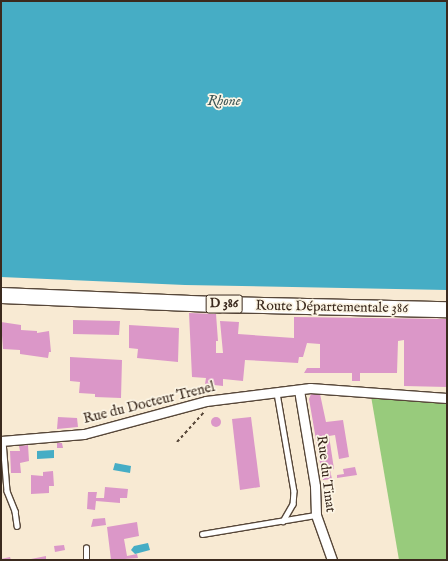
<!DOCTYPE html>
<meta charset="utf-8">
<style>
body{margin:0}
#map{position:relative;width:448px;height:561px;overflow:hidden;background:#f8ead3;font-family:"IM FELL English",serif}
div>[style]{position:absolute}
.green>*{inset:0;background:#98cb7c}
.water>*{inset:0;background:#46adc5}
.building>*{inset:0;background:#db97c8}
.round{border-radius:50%}
.path>*{height:2px;margin-top:-1px;transform-origin:0;background:repeating-linear-gradient(90deg,#574739 0 3px,transparent 0 6px)}
.roads{filter:drop-shadow(1px 0 #574739) drop-shadow(-1px 0 #574739) drop-shadow(0 1px #574739) drop-shadow(0 -1px #574739)}
.lane>*{height:4.5px;margin:-2.25px;padding:0 2.25px;transform-origin:2.25px;border-radius:2.25px;background:#fff}
.street>*{height:9px;margin:-4.5px;padding:0 4.5px;transform-origin:4.5px;border-radius:4.5px;background:#fff}
.primary>*{height:15px;margin:-7.5px;padding:0 7.5px;transform-origin:7.5px;border-radius:7.5px;background:#fff}
span{translate:-50% -50%;white-space:nowrap;text-align:center;line-height:1.15;-webkit-text-stroke:3.5px #fcf5e5;paint-order:stroke}
.shield-label span{padding:1px 3px;background:#fcf5e5;border:1px solid;border-radius:3px;-webkit-text-stroke-width:0}
.shield-label{font-size:13px;color:#3b2a1e;font-weight:700}
.street-label{font-size:14px;color:#3b2a1e}
.water-label{font-size:15px;color:#3f5858;font-style:italic}
.frame{position:absolute;inset:0;border:2px solid #3b2a1e;pointer-events:none}
</style>
<div id="map">
<div class="green">
<div style="clip-path:polygon(371px 396px,447px 402px,447px 560px,399px 560px)"></div>
</div>
<div class="water">
<div style="clip-path:polygon(1px 1px,447px 1px,447px 290px,185px 285px,1px 277px)"></div>
<div style="clip-path:polygon(54px 450px,54px 458px,37px 459px,37px 451px)"></div>
<div style="clip-path:polygon(115px 463px,131px 466px,130px 473px,113px 470px)"></div>
<div style="clip-path:polygon(148px 543px,150px 550px,135px 554px,131px 550px,134px 546px)"></div>
</div>
<div class="building">
<div style="clip-path:polygon(189px 313px,216px 314px,218px 341px,216px 341px,216px 353px,223px 353px,220px 321px,239px 322px,238px 334px,294px 338px,294px 317px,447px 319px,447px 387px,404px 386px,404px 340px,398px 341px,397px 373px,360px 373px,360px 381px,352px 381px,352px 373px,304px 373px,307px 368px,320px 368px,320px 344px,307px 343px,303px 357px,299px 357px,298px 363px,245px 360px,243px 381px,223px 379px,223px 386px,205px 384px,206px 378px,192px 377px)"></div>
<div style="clip-path:polygon(73px 320px,120px 321px,119px 335px,73px 334px)"></div>
<div style="clip-path:polygon(1px 322px,21px 325px,21px 330px,37px 331px,37px 333px,49px 331px,51px 352px,49px 352px,48px 358px,20px 354px,20px 350px,3px 349px)"></div>
<div style="clip-path:polygon(129px 325px,179px 328px,178px 362px,137px 358px,138px 349px,129px 348px)"></div>
<div style="clip-path:polygon(70px 357px,122px 360px,121px 398px,95px 397px,95px 394px,79px 393px,80px 382px,70px 381px)"></div>
<div style="clip-path:polygon(311px 394px,320px 394px,326px 422px,343px 420px,349px 457px,339px 459px,335px 435px,329px 436px,334px 469px,330px 470px,332px 479px,323px 480px,322px 475px,309px 399px)"></div>
<div class="round" style="left:211px;top:417px;width:10px;height:10px"></div>
<div style="clip-path:polygon(58px 417px,77px 418px,78px 427px,57px 429px)"></div>
<div style="clip-path:polygon(251px 417px,260px 487px,240px 490px,232px 419px)"></div>
<div style="clip-path:polygon(57px 443px,62px 443px,63px 448px,57px 448px)"></div>
<div style="clip-path:polygon(28px 445px,29px 461px,20px 463px,21px 473px,11px 473px,10px 451px,20px 451px,19px 446px)"></div>
<div style="clip-path:polygon(355px 467px,357px 475px,337px 478px,337px 475px,344px 474px,343px 469px)"></div>
<div style="clip-path:polygon(53px 471px,54px 486px,49px 486px,49px 493px,31px 494px,31px 475px,43px 476px,43px 472px)"></div>
<div style="clip-path:polygon(105px 487px,128px 489px,127px 498px,120px 498px,120px 503px,96px 501px,95px 510px,87px 509px,88px 492px,97px 492px,96px 498px,104px 498px)"></div>
<div style="clip-path:polygon(105px 518px,106px 525px,91px 527px,93px 519px)"></div>
<div style="clip-path:polygon(137px 522px,139px 536px,124px 539px,127px 556px,137px 554px,138px 558px,111px 560px,107px 527px)"></div>
<div style="clip-path:polygon(64px 545px,65px 550px,55px 552px,54px 546px)"></div>
<div style="clip-path:polygon(46px 556px,46px 560px,31px 560px,31px 559px)"></div>
<div style="clip-path:polygon(10px 557px,11px 560px,1px 560px,1px 559px)"></div>
</div>
<div class="path">
<div style="left:177px;top:442px;width:42px;rotate:-47.9deg"></div>
</div>
<div class="roads">
<div class="lane">
<div style="left:277px;top:393px;width:99px;rotate:80.2deg"></div>
<div style="left:294px;top:491px;width:13px;rotate:94deg"></div>
<div style="left:293px;top:504px;width:20px;rotate:120deg"></div>
<div style="left:3px;top:441px;width:50px;rotate:85.4deg"></div>
<div style="left:7px;top:491px;width:22px;rotate:68deg"></div>
<div style="left:15px;top:511px;width:15px;rotate:82deg"></div>
<div style="left:202px;top:534px;width:116px;rotate:-9.5deg"></div>
<div style="left:86px;top:560px;width:12px;rotate:-90deg"></div>
</div>
<div class="street">
<div style="left:299px;top:390px;width:97px;rotate:80.5deg"></div>
<div style="left:315px;top:486px;width:29px;rotate:88deg"></div>
<div style="left:316px;top:515px;width:48px;rotate:70.4deg"></div>
<div style="left:1px;top:441px;width:83px;rotate:-4.8deg"></div>
<div style="left:84px;top:434px;width:126px;rotate:-15.1deg"></div>
<div style="left:206px;top:401px;width:105px;rotate:-7.1deg"></div>
<div style="left:310px;top:388px;width:137px;rotate:4.2deg"></div>
</div>
<div class="primary">
<div style="left:1px;top:295px;width:219px;rotate:2.4deg"></div>
<div style="left:220px;top:304px;width:227px;rotate:1.3deg"></div>
</div>
</div>
<div class="shield-label">
<span style="left:224px;top:304px">D 386</span>
</div>
<div class="street-label">
<span style="left:332px;top:307px;rotate:1deg">Route Départementale 386</span>
<span style="left:149px;top:403px;rotate:-14deg">Rue du Docteur Trenel</span>
<span style="left:326px;top:474px;rotate:83deg">Rue du Tinat</span>
</div>
<div class="water-label">
<span style="left:224px;top:101px">Rhone</span>
</div>
<div class="frame"></div>
</div>
